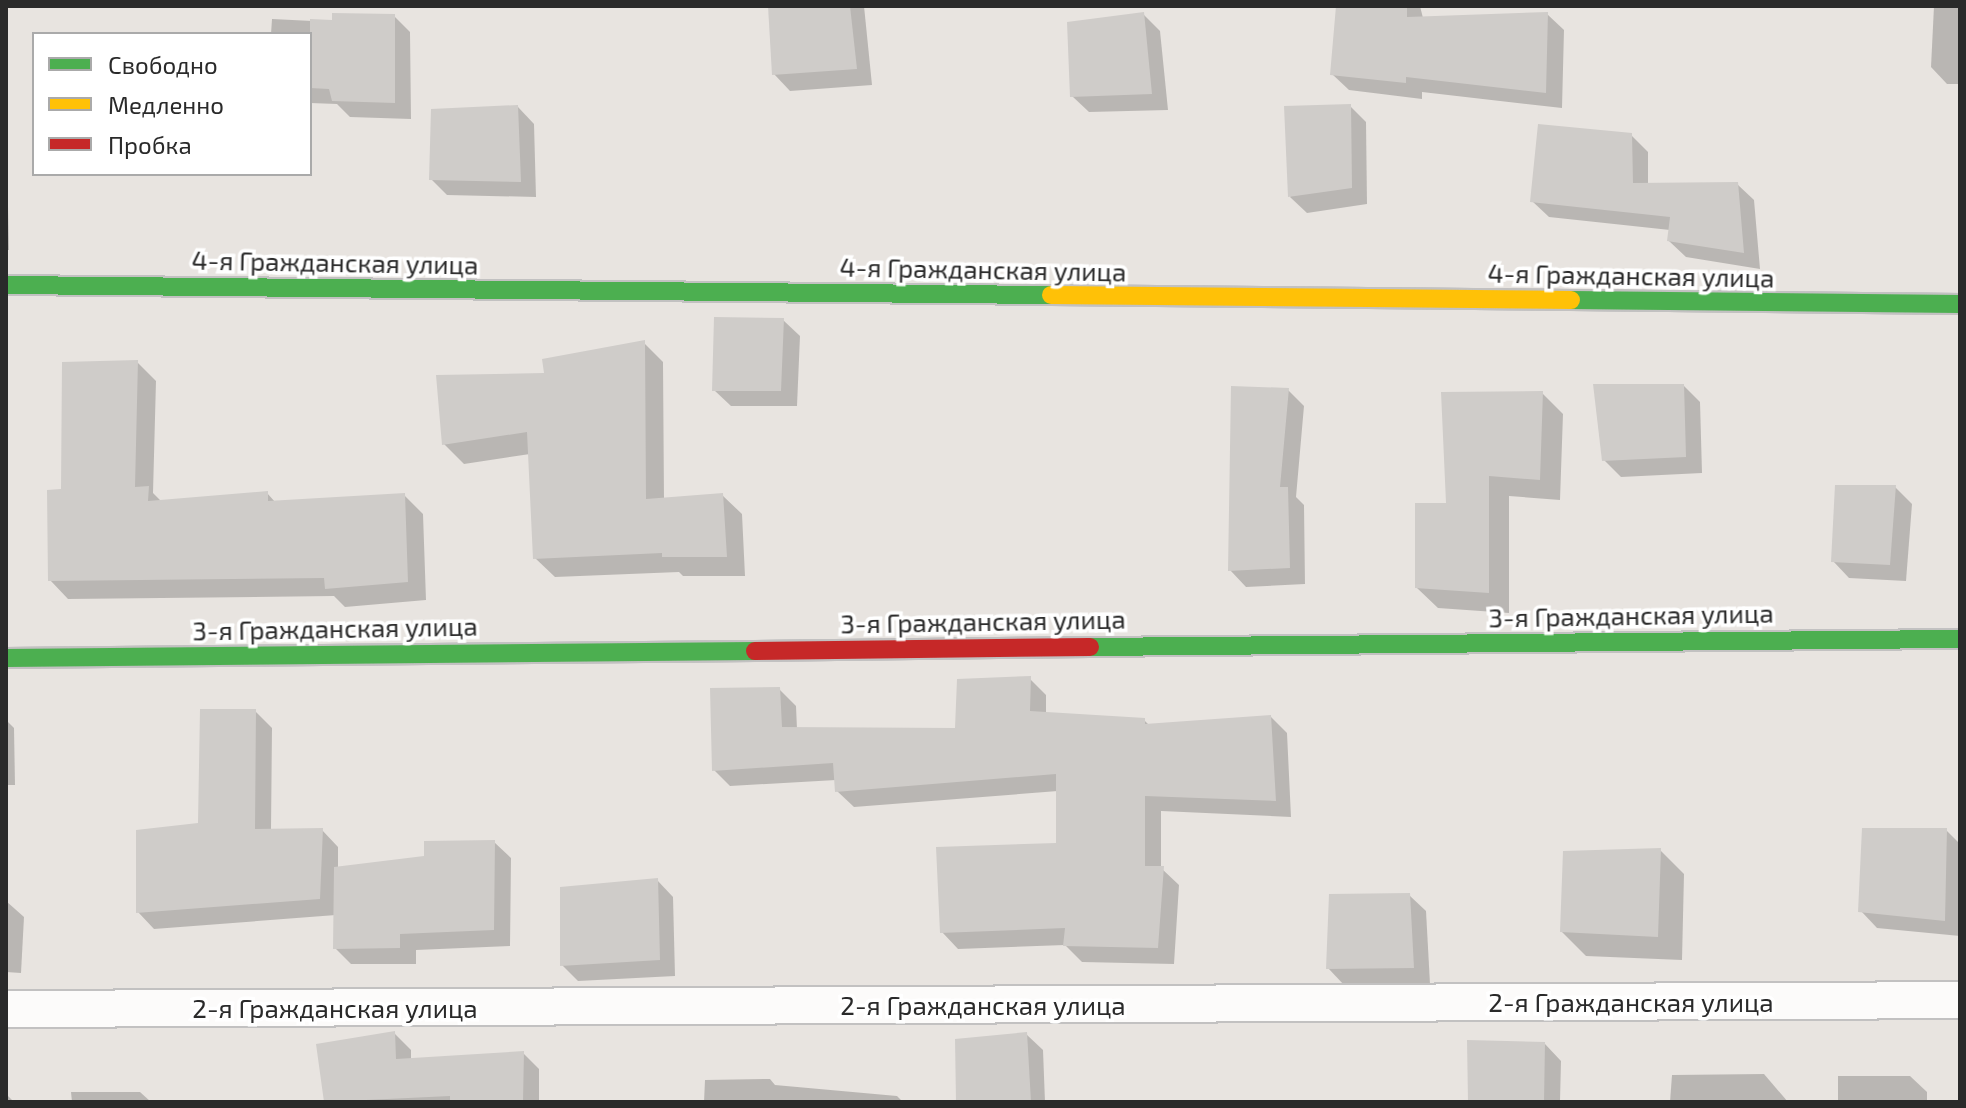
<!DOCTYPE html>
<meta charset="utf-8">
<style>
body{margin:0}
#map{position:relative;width:1966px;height:1108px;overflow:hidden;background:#e8e4e0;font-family:"Exo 2",sans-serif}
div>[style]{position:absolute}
.shadow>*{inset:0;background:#0003}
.building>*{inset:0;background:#cfccc9}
.roads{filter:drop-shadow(2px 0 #c2c1c1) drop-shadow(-2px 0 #c2c1c1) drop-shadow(0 2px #c2c1c1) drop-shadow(0 -2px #c2c1c1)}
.street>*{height:36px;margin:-18px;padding:0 18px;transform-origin:18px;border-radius:18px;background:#fcfbfa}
.fast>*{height:18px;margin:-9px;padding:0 9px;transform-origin:9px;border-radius:9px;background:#4caf50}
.slow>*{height:18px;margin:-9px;padding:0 9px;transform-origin:9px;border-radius:9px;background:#ffc107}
.jam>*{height:18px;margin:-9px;padding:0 9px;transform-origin:9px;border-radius:9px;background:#c62828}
span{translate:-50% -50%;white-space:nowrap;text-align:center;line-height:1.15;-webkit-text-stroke:7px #fff;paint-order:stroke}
.street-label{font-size:26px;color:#2a2a2a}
.frame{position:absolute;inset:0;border:8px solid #2a2a2a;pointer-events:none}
.legend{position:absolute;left:32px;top:32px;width:280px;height:144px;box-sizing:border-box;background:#fff;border:2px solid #aaa;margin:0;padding:10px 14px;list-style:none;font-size:24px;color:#2a2a2a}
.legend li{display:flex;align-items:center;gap:16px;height:40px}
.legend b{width:40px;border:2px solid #aaa}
</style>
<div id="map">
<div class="shadow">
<div style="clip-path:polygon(770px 6px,864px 6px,872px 85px,790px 91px,774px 74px)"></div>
<div style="clip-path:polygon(1338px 6px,1420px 6px,1423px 18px,1547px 14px,1564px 30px,1562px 108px,1422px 92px,1422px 99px,1349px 90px,1332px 74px)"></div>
<div style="clip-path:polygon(1934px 6px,1960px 6px,1960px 84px,1947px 84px,1931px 67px)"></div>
<div style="clip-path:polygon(1144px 15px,1160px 31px,1168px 110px,1089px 112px,1072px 96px)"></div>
<div style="clip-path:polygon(394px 16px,410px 32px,411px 119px,350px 117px,337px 104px,310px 103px,310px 34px,271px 34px,272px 19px,333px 22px)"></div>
<div style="clip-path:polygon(1350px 106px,1366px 122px,1367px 204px,1307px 213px,1290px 197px)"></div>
<div style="clip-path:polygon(518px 107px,534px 124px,536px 197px,447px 195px,431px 179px)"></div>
<div style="clip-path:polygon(6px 119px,9px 250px,6px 250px)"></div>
<div style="clip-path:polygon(1631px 135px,1648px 152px,1648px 185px,1737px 184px,1754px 200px,1760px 269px,1686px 257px,1669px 241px,1670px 230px,1549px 217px,1532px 201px)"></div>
<div style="clip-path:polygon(783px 320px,800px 336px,797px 406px,731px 406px,714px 390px)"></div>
<div style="clip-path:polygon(644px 343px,663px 362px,664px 500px,722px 495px,742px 514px,745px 576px,683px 576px,679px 572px,555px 577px,535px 558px,530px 454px,464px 464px,444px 444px,546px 375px)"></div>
<div style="clip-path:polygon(137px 362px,156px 381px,153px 493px,162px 502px,267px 493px,276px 503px,404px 495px,423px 514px,426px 600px,345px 607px,334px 596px,68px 599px,50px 580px,63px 491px)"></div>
<div style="clip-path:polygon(1684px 386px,1700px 402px,1702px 473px,1621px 477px,1604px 460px)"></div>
<div style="clip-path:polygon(1288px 390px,1304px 406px,1296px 497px,1304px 505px,1305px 584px,1246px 587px,1230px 570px)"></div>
<div style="clip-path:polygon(1542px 393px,1563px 414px,1560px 500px,1509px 496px,1509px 613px,1438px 608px,1417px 588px)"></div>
<div style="clip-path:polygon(1895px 487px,1912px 504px,1906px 581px,1849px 578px,1833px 561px)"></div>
<div style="clip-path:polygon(1030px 679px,1046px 695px,1046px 714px,1144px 720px,1150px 726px,1271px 717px,1287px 733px,1291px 817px,1161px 811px,1161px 868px,1179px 885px,1174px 964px,1082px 962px,1065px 945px,958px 949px,942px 932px,1058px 845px,1058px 791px,854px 807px,837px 791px,836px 780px,730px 786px,714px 770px,779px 689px,796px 706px,797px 729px,957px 730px)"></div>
<div style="clip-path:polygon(255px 711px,272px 728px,271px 831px,322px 830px,338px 847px,338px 869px,426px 858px,494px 842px,511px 858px,510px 946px,416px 950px,416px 964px,351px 964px,335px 948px,336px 915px,154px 929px,138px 912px,200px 825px)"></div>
<div style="clip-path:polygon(6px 720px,14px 728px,15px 785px,6px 785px)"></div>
<div style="clip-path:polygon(1946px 830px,1960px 844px,1960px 936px,1877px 928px,1861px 911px)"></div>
<div style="clip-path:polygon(1660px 850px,1684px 874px,1682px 960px,1586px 956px,1562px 932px)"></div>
<div style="clip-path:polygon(657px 880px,673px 897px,675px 976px,578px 981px,562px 965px)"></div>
<div style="clip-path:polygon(1409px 895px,1426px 911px,1430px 984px,1344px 985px,1328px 968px)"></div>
<div style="clip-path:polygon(6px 901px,24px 917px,21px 973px,6px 972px)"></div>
<div style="clip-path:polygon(394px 1033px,411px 1050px,411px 1060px,523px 1053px,539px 1069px,539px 1102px,326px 1102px,318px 1046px)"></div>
<div style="clip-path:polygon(1026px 1034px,1043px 1050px,1045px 1102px,958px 1102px)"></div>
<div style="clip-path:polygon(1545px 1044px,1561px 1061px,1560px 1101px,1600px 1102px,1470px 1102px)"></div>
<div style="clip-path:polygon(1764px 1074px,1788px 1102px,1670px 1102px,1672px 1075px)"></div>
<div style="clip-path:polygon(1838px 1076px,1910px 1076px,1927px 1092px,1927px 1102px,1838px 1102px)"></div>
<div style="clip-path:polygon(770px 1079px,775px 1085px,897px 1096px,903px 1102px,704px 1102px,705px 1080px)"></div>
<div style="clip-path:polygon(71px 1092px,140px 1092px,151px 1102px,72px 1102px)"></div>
<div style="clip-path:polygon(6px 1094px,13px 1101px,13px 1102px,6px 1102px)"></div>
</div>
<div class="building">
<div style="clip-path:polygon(768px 6px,850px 6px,857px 69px,772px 75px)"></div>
<div style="clip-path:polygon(1336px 6px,1407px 6px,1407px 17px,1548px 12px,1546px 93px,1406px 77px,1406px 83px,1330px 75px)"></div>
<div style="clip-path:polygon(1144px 12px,1152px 94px,1070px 97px,1067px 22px)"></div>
<div style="clip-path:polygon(332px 13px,395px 14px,395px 103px,332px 101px,329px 89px,310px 88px,310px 19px,332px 20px)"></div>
<div style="clip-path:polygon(1351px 104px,1352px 188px,1288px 197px,1284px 106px)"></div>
<div style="clip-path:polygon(518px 105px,521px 182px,429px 180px,431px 109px)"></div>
<div style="clip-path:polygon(1538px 124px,1632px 133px,1633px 183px,1738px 182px,1744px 253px,1667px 241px,1670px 217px,1530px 202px)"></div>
<div style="clip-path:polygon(714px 317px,784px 318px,781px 391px,712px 391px)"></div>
<div style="clip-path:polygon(645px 340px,646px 499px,723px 493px,727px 557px,662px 557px,662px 553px,533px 559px,527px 432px,442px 445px,436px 375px,544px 373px,542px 359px)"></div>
<div style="clip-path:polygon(138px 360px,135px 487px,149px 486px,148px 501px,268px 491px,268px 501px,405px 493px,408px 582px,325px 589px,324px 578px,48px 581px,47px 490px,61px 489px,62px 362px)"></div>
<div style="clip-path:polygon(1593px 384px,1684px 384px,1686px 457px,1602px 461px)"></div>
<div style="clip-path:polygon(1231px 386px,1289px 388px,1280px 487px,1288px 487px,1290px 568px,1228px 571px)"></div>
<div style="clip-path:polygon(1543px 391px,1540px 480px,1489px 476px,1489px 593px,1415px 588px,1415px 503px,1446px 503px,1441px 392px)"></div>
<div style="clip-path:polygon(1835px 485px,1896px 485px,1890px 565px,1831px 562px)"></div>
<div style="clip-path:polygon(1031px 676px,1030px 711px,1145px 718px,1145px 724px,1271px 715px,1276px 801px,1145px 796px,1145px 866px,1164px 866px,1158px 948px,1063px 946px,1065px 928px,940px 933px,936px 847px,1056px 843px,1056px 774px,835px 792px,833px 763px,712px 771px,710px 688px,780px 687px,782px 727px,955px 728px,957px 679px)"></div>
<div style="clip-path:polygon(200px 709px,256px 709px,255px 829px,323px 828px,320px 899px,136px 913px,136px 830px,198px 823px)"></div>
<div style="clip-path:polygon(1862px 828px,1947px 828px,1945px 921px,1858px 912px)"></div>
<div style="clip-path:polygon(495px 840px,494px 930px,400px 934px,400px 948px,333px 949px,334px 867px,424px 856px,424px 841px)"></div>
<div style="clip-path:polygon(1661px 848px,1658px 937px,1560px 932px,1563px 851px)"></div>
<div style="clip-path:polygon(658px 878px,660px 960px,560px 966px,560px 887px)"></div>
<div style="clip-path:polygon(1410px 893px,1414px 968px,1326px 969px,1329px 894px)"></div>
<div style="clip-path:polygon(395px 1031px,396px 1059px,524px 1051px,523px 1102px,450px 1102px,450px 1096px,324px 1102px,316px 1044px)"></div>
<div style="clip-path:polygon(1027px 1032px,1031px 1102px,956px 1102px,955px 1039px)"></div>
<div style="clip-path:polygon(1467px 1040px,1545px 1042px,1544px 1102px,1468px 1102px)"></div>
</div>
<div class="roads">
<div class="street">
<div style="left:6px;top:1009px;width:1954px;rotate:-0.26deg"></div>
</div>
<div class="fast">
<div style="left:6px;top:285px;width:1045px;rotate:0.55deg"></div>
<div style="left:1571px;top:300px;width:389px;rotate:0.6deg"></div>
<div style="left:1090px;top:647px;width:870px;rotate:-0.53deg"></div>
<div style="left:6px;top:658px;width:749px;rotate:-0.54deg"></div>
</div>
<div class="slow">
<div style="left:1051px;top:295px;width:520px;rotate:0.55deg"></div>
</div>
<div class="jam">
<div style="left:755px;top:651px;width:335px;rotate:-0.7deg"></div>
</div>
</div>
<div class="street-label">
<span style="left:335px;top:262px;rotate:1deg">4-я Гражданская улица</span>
<span style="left:983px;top:269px;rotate:1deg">4-я Гражданская улица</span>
<span style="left:1631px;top:275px;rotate:1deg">4-я Гражданская улица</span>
<span style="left:1631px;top:615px;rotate:-1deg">3-я Гражданская улица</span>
<span style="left:983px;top:621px;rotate:-1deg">3-я Гражданская улица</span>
<span style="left:335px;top:628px;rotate:-1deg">3-я Гражданская улица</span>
<span style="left:1631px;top:1002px">2-я Гражданская улица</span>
<span style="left:983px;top:1005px">2-я Гражданская улица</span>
<span style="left:335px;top:1008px">2-я Гражданская улица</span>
</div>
<div class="frame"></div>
<ul class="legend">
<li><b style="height:10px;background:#4caf50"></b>Свободно</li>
<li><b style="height:10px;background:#ffc107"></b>Медленно</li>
<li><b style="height:10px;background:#c62828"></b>Пробка</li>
</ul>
</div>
